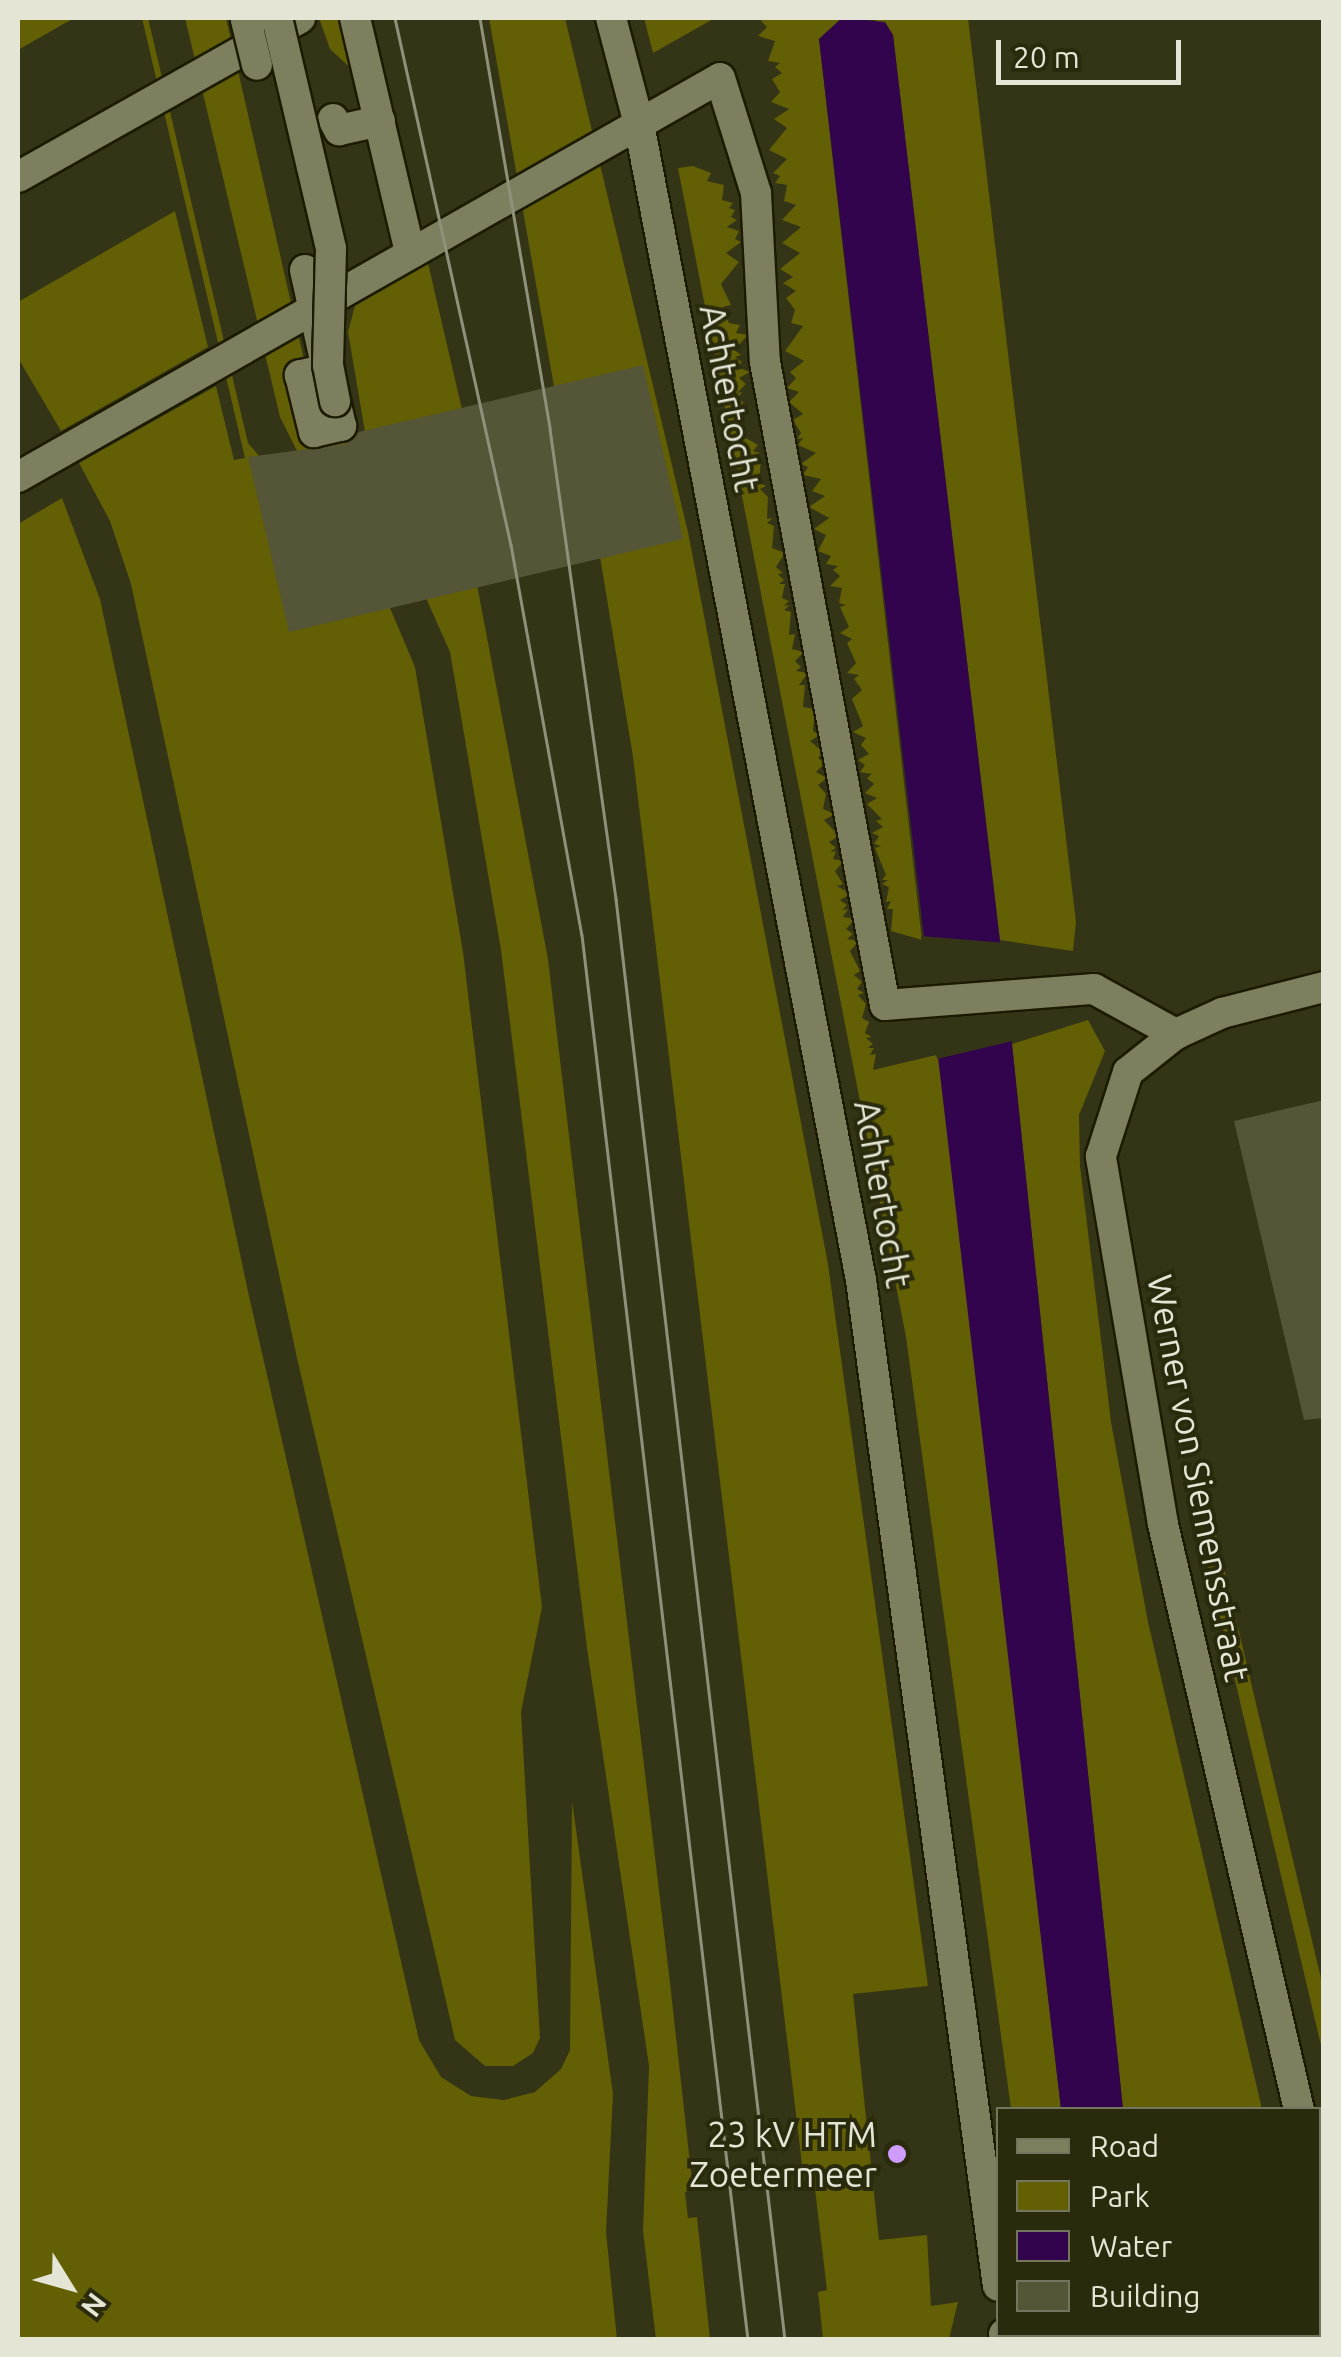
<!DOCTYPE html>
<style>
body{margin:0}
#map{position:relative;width:1341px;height:2357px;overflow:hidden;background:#343417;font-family:Ubuntu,sans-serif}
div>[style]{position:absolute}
.green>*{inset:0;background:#625f04}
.water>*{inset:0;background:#32044e}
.pier>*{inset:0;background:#343417}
.building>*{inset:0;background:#555537}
.roads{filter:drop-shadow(2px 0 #1c1b01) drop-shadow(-2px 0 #1c1b01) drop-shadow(0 2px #1c1b01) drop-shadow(0 -2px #1c1b01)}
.minor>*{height:30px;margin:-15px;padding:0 15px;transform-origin:15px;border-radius:15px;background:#7e7f5f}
.tram>*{height:2.5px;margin:-1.25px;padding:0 1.25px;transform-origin:1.25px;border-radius:1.25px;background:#90917a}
.bridges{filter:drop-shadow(2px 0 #1c1b01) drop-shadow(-2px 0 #1c1b01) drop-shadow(0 2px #1c1b01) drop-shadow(0 -2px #1c1b01)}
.minor-bridge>*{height:30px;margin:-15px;padding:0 15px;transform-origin:15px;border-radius:15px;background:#7e7f5f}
.dots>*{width:28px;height:28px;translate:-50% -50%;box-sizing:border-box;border:5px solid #2a2a0d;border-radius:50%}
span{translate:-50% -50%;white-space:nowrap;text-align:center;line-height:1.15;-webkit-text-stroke:8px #2a2a0d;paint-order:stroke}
.street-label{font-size:35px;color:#e4e5d4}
.poi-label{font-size:35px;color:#e4e5d4}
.right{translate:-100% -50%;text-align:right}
.frame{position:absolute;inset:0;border:20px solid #e4e5d4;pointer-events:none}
.legend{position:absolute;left:996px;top:2107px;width:325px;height:230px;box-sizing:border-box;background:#2a2a0d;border:2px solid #74755d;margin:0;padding:12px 18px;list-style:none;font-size:30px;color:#e4e5d4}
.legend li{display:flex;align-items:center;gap:20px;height:50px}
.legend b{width:50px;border:2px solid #74755d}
.north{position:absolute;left:20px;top:2237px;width:100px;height:100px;-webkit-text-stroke:8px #2a2a0d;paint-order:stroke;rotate:127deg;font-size:28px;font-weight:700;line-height:40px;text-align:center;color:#e4e5d4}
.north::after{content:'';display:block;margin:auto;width:35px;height:45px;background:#e4e5d4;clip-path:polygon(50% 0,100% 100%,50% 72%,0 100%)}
.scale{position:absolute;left:996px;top:40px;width:185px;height:45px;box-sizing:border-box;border:5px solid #e4e5d4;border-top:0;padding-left:12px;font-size:30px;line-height:35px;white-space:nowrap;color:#e4e5d4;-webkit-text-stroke:8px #2a2a0d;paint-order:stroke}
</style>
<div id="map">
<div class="green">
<div style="clip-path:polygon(18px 18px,74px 18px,18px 50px)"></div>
<div style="clip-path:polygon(142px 18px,148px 18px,248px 443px,390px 608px,415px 667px,463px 952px,542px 1607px,521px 1712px,540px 2038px,533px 2053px,513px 2066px,485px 2066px,455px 2040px,297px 1358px,131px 584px,110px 521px,79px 463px,216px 386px,234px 460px,245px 458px)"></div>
<div style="clip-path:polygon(185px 18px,226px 18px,324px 447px,366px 438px,348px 332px,360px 287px,393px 242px,357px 74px,330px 49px,319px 18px,371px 18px,471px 448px,452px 453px,548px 959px,670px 1983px,693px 2190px,685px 2192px,688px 2218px,697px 2217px,710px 2339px,656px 2339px,643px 2231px,649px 2066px,587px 1648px,501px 950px,450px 652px,418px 580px,300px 457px,280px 417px)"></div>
<div style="clip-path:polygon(489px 18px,565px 18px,688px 532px,828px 1264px,928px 1986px,853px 1994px,879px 2240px,927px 2235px,931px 2306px,958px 2302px,949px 2339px,823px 2339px,818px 2292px,827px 2290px,814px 2181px,804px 2181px,633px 757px,578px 423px,561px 426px)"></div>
<div style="clip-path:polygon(644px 18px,715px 18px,653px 53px)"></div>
<div style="clip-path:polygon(765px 18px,842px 18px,819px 39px,922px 940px,891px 931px,893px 909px,887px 909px,891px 901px,886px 902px,889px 887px,882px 884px,888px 880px,882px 880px,886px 875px,875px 848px,881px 846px,874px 844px,879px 836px,872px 833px,883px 827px,876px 821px,882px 819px,867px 804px,877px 798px,865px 793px,874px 784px,867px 778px,872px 774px,860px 772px,865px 765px,858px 760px,869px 754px,861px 745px,866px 738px,853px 732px,863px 726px,852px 699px,862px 690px,854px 679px,859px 675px,847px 673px,856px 663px,847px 643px,852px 639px,840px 633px,849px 627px,840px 607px,846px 605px,839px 603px,842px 588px,830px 586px,840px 576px,833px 570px,838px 566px,826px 564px,831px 556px,818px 551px,826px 535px,814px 529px,829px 518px,809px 507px,825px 496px,812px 491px,821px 479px,803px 475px,808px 467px,801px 464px,816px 453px,798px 445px,803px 438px,797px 439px,801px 433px,793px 420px,803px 414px,789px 402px,799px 392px,787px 388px,796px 378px,790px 372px,804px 361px,785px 351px,803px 326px,791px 323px,795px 310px,786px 298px,796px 291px,783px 283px,793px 277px,780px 269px,800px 253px,782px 243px,801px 227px,782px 220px,796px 205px,784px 201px,787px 185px,775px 183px,780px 176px,773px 173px,787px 159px,769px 150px,787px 128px,774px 119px,789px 109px,771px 102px,780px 92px,772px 79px,782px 73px,775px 67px,780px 63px,768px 61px,775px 41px,758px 36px,767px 27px,761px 21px)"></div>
<div style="clip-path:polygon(872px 18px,968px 18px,1076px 922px,1073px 951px,1000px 940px,893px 35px)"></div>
<div style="clip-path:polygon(693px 166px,711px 173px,707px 181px,724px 185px,722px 200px,733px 203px,729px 208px,735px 210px,731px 217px,737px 220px,727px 227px,739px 231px,735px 239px,741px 242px,726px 253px,739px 262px,721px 284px,731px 305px,723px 307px,729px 323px,740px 325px,736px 333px,748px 335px,734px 350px,741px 355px,735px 357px,742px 362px,737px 367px,750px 372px,739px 378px,746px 384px,737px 393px,742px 392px,738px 398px,744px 403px,734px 410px,741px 412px,739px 434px,758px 445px,753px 451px,760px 453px,755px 461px,761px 460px,759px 482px,766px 486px,760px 489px,768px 497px,767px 519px,773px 518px,767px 523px,774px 526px,772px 548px,785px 553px,776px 567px,783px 573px,778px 574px,784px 580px,779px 584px,785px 584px,782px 598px,789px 601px,784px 606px,790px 605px,784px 610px,791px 612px,789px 635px,795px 634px,792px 649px,804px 652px,795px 661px,801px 667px,796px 671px,808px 673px,799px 685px,805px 685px,803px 707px,815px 709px,813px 731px,820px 735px,810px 741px,823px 752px,818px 758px,825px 763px,816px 772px,827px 778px,818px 785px,826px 794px,823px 809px,835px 814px,824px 820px,839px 836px,829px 842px,836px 848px,830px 852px,836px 851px,833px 859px,844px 861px,835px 871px,843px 884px,837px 886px,851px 894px,840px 900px,847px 905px,842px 910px,848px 909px,843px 917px,855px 919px,846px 929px,853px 934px,847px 939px,859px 941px,850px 951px,860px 971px,854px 975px,862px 982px,857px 989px,864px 993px,858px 995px,866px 1004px,862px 1018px,869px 1022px,865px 1033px,872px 1037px,866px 1038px,873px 1044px,868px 1048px,874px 1048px,870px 1055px,876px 1054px,873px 1070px,936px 1055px,940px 1060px,1061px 2109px,1011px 2109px,906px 1337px,678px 168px)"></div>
<div style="clip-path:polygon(175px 211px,208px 347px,61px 431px,18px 358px,18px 302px)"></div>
<div style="clip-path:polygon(62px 498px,100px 599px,249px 1296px,419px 2040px,441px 2077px,471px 2096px,504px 2100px,535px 2092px,561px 2069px,570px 2050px,572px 1801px,613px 2094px,606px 2232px,617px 2339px,18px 2339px,18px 524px)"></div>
<div style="clip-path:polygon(1088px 1020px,1105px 1051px,1079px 1115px,1080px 1166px,1111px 1422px,1148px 1622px,1262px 2109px,1123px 2109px,1012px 1044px)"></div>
<div style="clip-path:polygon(1215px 1530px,1323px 1987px,1323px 2054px,1201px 1536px)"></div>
</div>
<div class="water">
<div style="clip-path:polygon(842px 18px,885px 22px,893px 35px,1012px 1044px,1123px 2109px,1061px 2109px,819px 39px)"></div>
</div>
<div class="pier">
<div style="clip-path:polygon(921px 936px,1006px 943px,1017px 1040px,937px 1059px)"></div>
</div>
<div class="building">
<div style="clip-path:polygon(643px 365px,683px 539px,289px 632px,248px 457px,345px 444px,359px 432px)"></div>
<div style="clip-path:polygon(1324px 1100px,1324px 1418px,1304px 1420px,1234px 1121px)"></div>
</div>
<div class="roads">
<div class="minor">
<div style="left:355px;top:18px;width:241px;rotate:76.8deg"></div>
<div style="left:611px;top:18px;width:110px;rotate:75.2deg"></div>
<div style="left:639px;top:124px;width:1177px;rotate:79.13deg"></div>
<div style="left:861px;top:1280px;width:1015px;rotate:82.25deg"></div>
<div style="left:333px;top:119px;width:13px;rotate:61deg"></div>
<div style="left:339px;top:130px;width:42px;rotate:-12.4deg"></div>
<div style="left:18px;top:177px;width:324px;rotate:-29.4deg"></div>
<div style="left:305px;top:270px;width:101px;rotate:77.5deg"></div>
<div style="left:327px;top:369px;width:28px;rotate:167deg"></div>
<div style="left:300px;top:375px;width:59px;rotate:76.2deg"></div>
<div style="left:314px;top:432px;width:28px;rotate:-13deg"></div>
<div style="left:341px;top:426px;width:26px;rotate:-103deg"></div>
<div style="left:18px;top:477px;width:807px;rotate:-29.61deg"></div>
<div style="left:720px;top:78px;width:121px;rotate:72.6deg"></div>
<div style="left:756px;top:193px;width:169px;rotate:87deg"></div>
<div style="left:765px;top:362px;width:654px;rotate:79.43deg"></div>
<div style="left:885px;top:1005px;width:210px;rotate:-4.4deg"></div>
<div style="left:1094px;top:989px;width:94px;rotate:28.8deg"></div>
<div style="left:1299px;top:2110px;width:602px;rotate:-103.07deg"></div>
<div style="left:1163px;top:1524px;width:373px;rotate:-99.6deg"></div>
<div style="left:1101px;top:1156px;width:88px;rotate:-72.2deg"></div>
<div style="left:1128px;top:1072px;width:61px;rotate:-38.4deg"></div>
<div style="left:1176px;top:1034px;width:51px;rotate:-24.5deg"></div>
<div style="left:1222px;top:1013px;width:105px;rotate:-14.3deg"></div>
<div style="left:1318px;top:2195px;width:22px;rotate:74deg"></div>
<div style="left:1318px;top:2305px;width:6px;rotate:-9deg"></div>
<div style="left:1004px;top:2334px;width:6px;rotate:81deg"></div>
<div style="left:1198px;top:2340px;width:17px;rotate:-21deg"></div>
</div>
</div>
<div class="tram">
<div style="left:395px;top:18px;width:540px;rotate:77.59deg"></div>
<div style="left:511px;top:545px;width:396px;rotate:79.7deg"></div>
<div style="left:582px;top:935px;width:1415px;rotate:83.26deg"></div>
<div style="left:480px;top:18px;width:417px;rotate:80.3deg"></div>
<div style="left:550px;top:429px;width:475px;rotate:82deg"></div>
<div style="left:616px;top:899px;width:1451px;rotate:83.31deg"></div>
</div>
<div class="bridges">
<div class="minor-bridge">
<div style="left:255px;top:18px;width:9px;rotate:167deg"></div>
<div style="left:246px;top:20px;width:46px;rotate:76.3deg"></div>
<div style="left:277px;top:18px;width:237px;rotate:76.8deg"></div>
<div style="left:331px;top:249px;width:116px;rotate:91.5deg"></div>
<div style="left:328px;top:365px;width:37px;rotate:79deg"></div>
</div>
</div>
<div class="dots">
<div style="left:897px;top:2154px;background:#d09dff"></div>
</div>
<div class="street-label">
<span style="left:730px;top:398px;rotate:79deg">Achtertocht</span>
<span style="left:883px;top:1194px;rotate:80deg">Achtertocht</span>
<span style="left:1199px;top:1478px;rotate:79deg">Werner von Siemensstraat</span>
</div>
<div class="poi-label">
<span class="right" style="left:877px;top:2154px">23 kV HTM<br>Zoetermeer</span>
</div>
<div class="frame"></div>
<ul class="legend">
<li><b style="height:12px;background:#7e7f5f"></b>Road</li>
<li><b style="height:28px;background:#625f04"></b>Park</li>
<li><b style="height:28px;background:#32044e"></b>Water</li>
<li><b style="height:28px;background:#555537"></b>Building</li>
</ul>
<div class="north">N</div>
<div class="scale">20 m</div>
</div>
